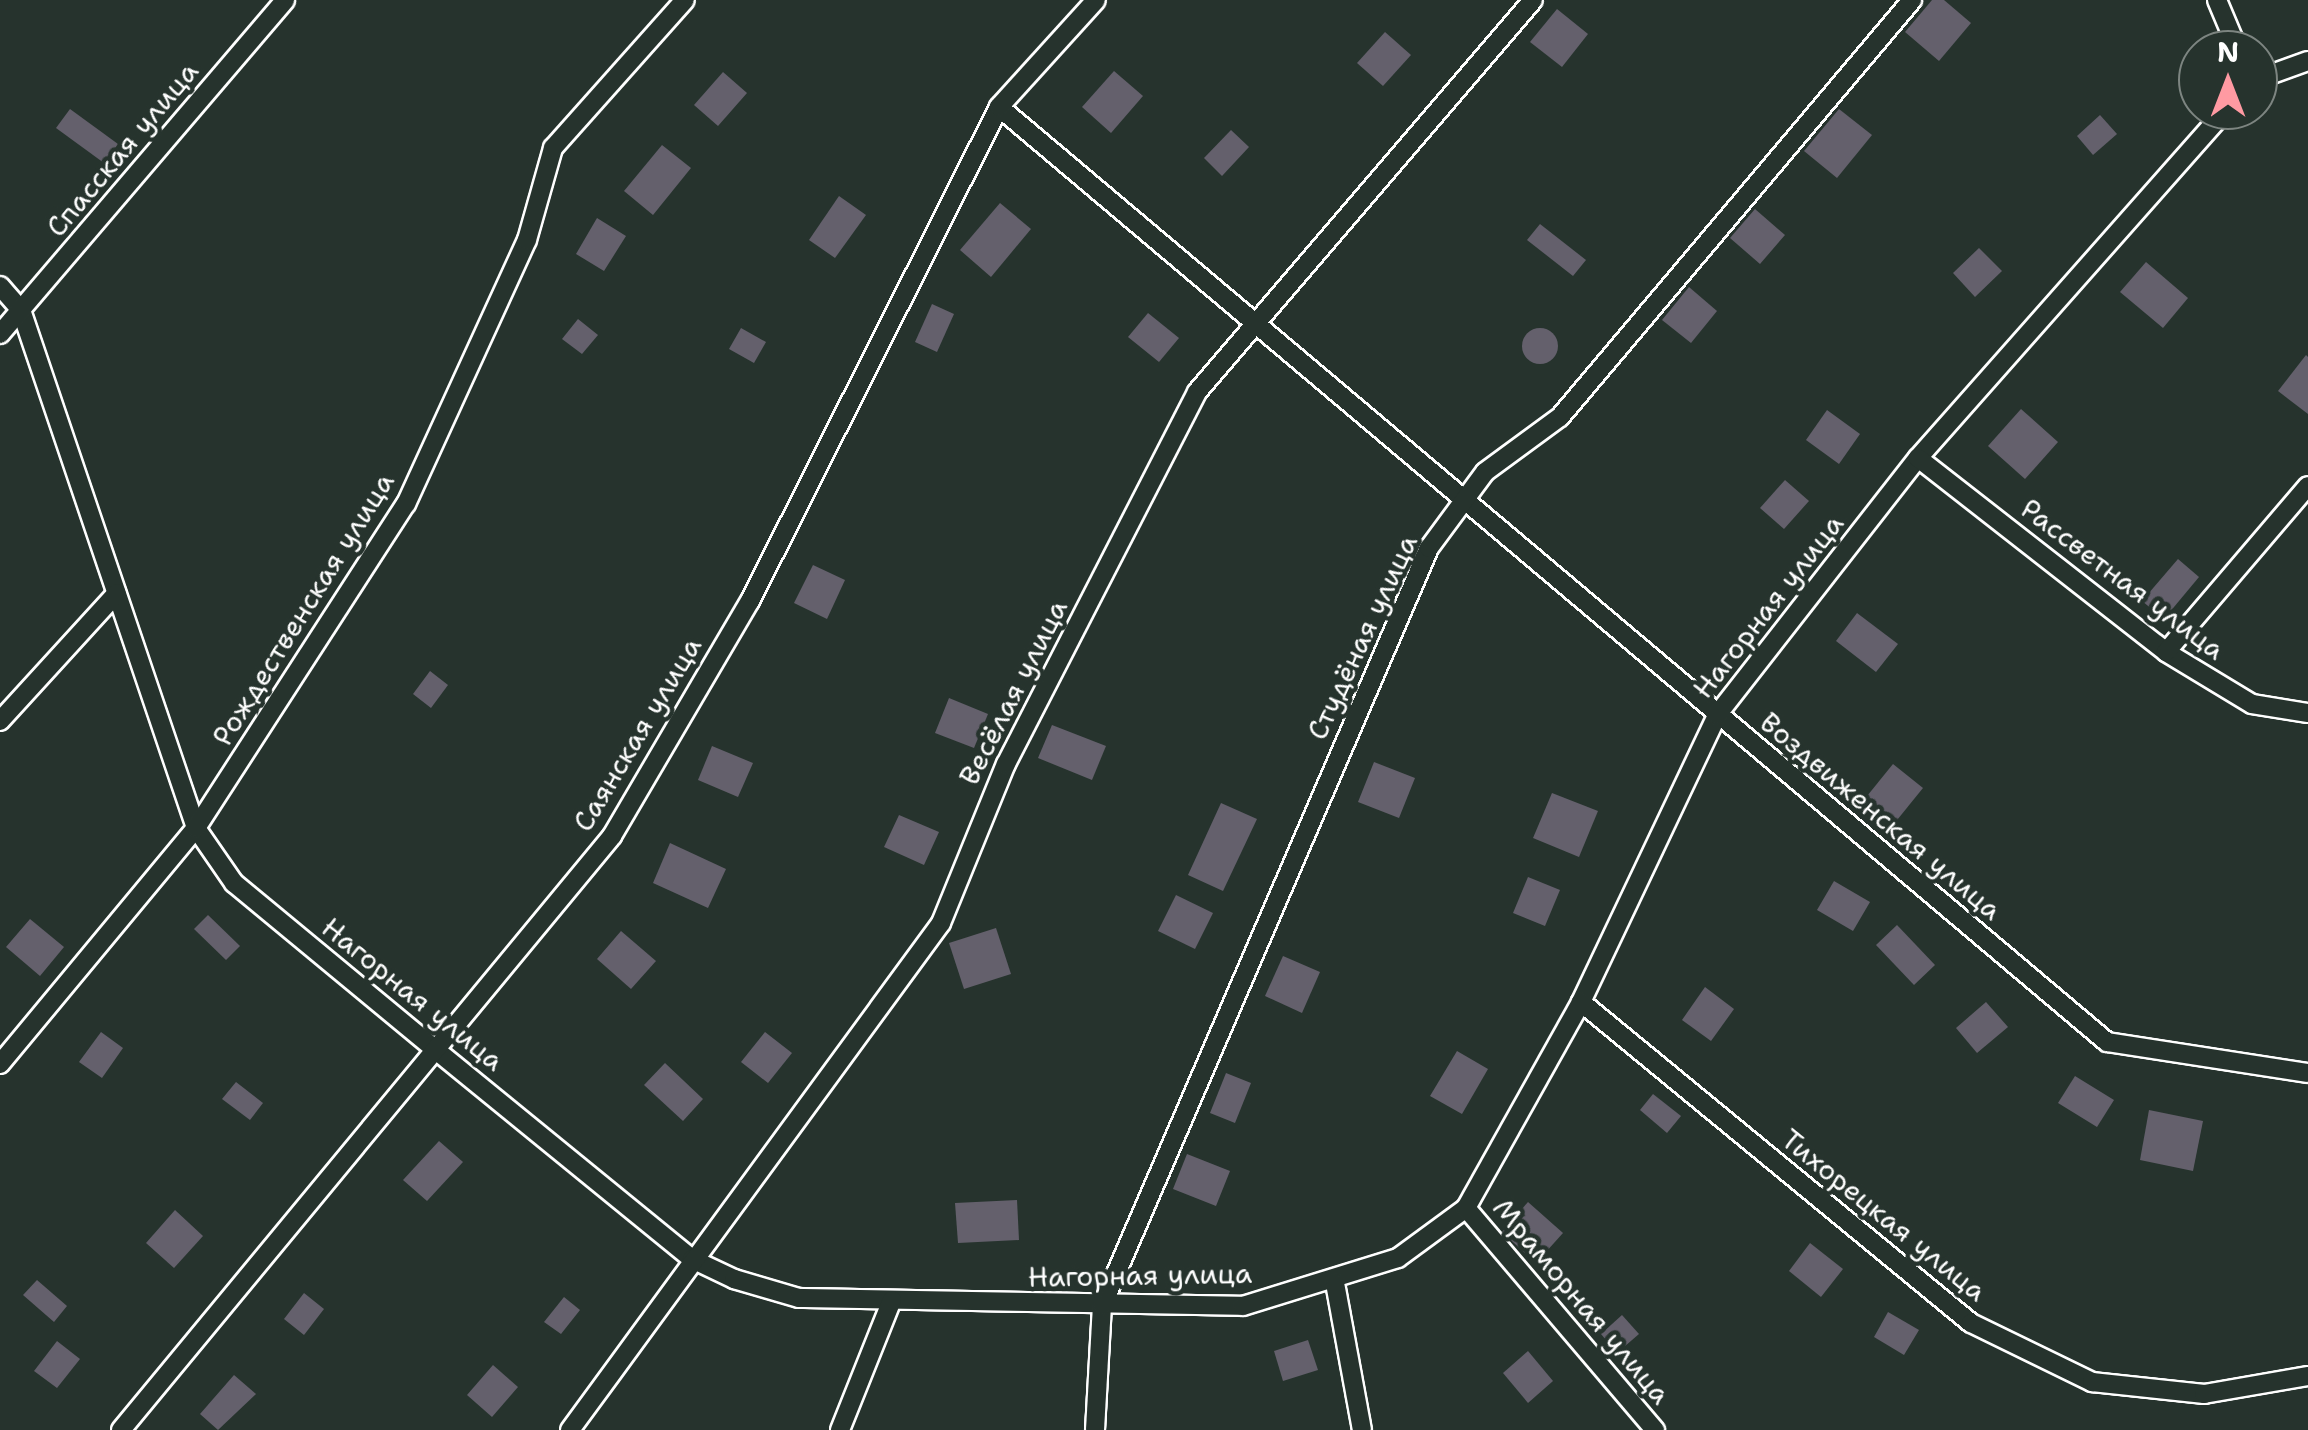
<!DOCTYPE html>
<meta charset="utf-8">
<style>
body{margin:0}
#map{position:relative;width:2308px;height:1430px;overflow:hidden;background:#26332d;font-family:"Shantell Sans",sans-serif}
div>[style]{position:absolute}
.building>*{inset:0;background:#64606c}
.round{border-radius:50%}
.roads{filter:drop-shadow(2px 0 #fff) drop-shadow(-2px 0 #fff) drop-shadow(0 2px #fff) drop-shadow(0 -2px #fff)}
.minor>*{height:18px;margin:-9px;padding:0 9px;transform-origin:9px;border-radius:9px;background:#26332d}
span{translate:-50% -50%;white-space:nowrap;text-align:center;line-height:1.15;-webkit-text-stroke:9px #26332d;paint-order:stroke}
.street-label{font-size:28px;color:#fff}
.north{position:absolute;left:2178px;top:30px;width:100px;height:100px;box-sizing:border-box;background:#26332d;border:2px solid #7d8581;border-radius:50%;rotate:0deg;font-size:28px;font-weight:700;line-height:40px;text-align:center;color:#fff}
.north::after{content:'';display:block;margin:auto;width:35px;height:45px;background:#ff9aa2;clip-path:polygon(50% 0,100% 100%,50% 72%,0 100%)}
</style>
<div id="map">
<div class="building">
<div style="clip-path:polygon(1932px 0,1944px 0,1971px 23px,1939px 61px,1905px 32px)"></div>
<div style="clip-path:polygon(1557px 9px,1588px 34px,1562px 67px,1530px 42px)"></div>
<div style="clip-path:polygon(1385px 32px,1411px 55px,1383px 86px,1357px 63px)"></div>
<div style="clip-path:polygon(1114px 71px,1143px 96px,1111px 133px,1082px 107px)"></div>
<div style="clip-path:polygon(723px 72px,747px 93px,718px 126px,694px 105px)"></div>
<div style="clip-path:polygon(70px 109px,118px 144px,104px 163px,56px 128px)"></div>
<div style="clip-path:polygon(1839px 109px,1872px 135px,1837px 178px,1804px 151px)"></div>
<div style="clip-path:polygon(2100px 115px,2117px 134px,2093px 155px,2077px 136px)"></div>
<div style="clip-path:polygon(1231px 130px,1249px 147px,1222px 176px,1204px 158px)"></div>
<div style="clip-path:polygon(662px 145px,691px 168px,653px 215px,624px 191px)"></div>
<div style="clip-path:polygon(839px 196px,866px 215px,835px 258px,809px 240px)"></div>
<div style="clip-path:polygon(1000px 203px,1031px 229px,991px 277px,960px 250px)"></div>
<div style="clip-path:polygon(1755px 209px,1785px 235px,1760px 264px,1730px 238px)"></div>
<div style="clip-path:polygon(597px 218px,626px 236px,604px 271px,576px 254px)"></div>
<div style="clip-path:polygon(1540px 224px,1586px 260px,1573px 276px,1527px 240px)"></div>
<div style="clip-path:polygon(1979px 248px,2002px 271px,1975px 297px,1953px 273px)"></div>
<div style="clip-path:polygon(2146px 262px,2188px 298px,2163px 328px,2120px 292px)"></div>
<div style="clip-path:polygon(1689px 287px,1717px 311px,1691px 343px,1662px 320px)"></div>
<div style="clip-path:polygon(932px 304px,954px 314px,937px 352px,915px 342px)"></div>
<div style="clip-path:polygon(1148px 313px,1179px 338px,1159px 362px,1128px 337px)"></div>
<div style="clip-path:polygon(578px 319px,598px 335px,582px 354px,562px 339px)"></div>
<div class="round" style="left:1522px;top:328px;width:36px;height:36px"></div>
<div style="clip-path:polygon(741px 328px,766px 342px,754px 363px,729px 349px)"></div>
<div style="clip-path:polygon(2306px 355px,2308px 357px,2308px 414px,2278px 391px)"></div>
<div style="clip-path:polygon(2021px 409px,2058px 442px,2025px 479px,1988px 446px)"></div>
<div style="clip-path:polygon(1827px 410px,1860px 434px,1839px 464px,1806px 440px)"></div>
<div style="clip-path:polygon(1785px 480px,1809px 501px,1784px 529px,1760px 508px)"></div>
<div style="clip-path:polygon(2178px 559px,2199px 577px,2164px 619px,2142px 601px)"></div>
<div style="clip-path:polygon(813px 565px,845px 580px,827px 619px,794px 603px)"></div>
<div style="clip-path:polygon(1857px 613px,1898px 644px,1876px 672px,1836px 641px)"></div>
<div style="clip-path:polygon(430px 671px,448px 685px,431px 708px,413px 694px)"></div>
<div style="clip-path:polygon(949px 698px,988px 714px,974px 748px,935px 733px)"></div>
<div style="clip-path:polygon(1052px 725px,1106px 746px,1092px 780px,1038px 758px)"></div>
<div style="clip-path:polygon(712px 746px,753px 763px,738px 797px,698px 780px)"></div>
<div style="clip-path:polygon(1374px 762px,1415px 778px,1399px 818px,1358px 802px)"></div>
<div style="clip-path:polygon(1893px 764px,1923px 788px,1893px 825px,1863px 801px)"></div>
<div style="clip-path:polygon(1552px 793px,1598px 811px,1579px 857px,1533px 838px)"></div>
<div style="clip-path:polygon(1221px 803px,1257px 819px,1223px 891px,1188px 875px)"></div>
<div style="clip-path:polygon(899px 815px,939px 832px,924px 865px,884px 847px)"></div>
<div style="clip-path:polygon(670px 843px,726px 869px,708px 908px,653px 883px)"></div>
<div style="clip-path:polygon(1528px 877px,1560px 890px,1545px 926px,1513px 913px)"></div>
<div style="clip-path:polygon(1834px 881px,1870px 902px,1853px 931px,1817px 910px)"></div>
<div style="clip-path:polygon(1176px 895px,1213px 913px,1195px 949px,1158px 931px)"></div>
<div style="clip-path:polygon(208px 915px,240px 946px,226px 960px,194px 929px)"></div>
<div style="clip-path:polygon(30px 919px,64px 947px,40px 976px,6px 947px)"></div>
<div style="clip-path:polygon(1897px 925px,1935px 965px,1914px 985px,1876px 945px)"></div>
<div style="clip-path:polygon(996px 928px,1011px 974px,964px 989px,949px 943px)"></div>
<div style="clip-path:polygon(621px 931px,656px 961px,631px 989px,597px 959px)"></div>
<div style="clip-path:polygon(1283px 956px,1320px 972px,1302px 1013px,1265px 996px)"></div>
<div style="clip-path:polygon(1705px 987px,1734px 1009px,1711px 1041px,1682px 1020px)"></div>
<div style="clip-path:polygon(1986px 1002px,2008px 1027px,1977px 1053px,1956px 1028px)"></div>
<div style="clip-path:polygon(101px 1032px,123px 1048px,102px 1078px,79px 1062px)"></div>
<div style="clip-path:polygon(765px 1032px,792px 1053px,768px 1083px,741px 1062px)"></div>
<div style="clip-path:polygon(1457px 1051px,1488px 1069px,1462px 1114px,1430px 1096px)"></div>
<div style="clip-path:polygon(665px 1063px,703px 1099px,683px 1121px,644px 1085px)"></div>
<div style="clip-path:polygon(1226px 1073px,1251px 1083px,1235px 1123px,1210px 1113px)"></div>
<div style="clip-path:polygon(2075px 1076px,2114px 1100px,2097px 1127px,2058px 1103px)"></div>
<div style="clip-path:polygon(236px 1082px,263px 1103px,250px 1120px,222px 1099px)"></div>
<div style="clip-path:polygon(1653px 1094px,1681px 1116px,1667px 1133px,1640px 1110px)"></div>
<div style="clip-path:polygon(2149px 1110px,2203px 1121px,2193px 1171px,2140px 1160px)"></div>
<div style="clip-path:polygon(439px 1141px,463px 1162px,427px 1201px,403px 1180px)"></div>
<div style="clip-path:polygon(1187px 1154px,1230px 1171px,1216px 1206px,1173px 1189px)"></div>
<div style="clip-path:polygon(1017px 1200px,1019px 1240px,958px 1243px,955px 1203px)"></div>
<div style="clip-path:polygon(1528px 1202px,1563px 1233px,1536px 1263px,1502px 1232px)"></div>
<div style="clip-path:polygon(175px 1210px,203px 1236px,174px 1268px,146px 1243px)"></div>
<div style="clip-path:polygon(1810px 1243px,1843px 1269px,1821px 1297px,1789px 1271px)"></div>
<div style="clip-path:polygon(37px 1280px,67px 1306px,54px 1322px,23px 1295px)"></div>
<div style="clip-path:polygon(304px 1293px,324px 1309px,304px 1335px,284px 1319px)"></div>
<div style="clip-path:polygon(564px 1297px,580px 1310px,561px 1334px,544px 1322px)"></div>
<div style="clip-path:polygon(1888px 1312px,1919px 1330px,1904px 1355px,1874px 1337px)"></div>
<div style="clip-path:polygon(1622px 1315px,1639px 1334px,1617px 1353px,1601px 1334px)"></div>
<div style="clip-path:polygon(1308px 1340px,1318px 1370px,1283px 1381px,1274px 1351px)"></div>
<div style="clip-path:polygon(57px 1341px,80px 1359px,57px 1388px,34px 1371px)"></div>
<div style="clip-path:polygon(1528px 1351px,1553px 1381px,1528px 1403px,1503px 1373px)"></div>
<div style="clip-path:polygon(493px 1365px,518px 1387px,492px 1417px,467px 1395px)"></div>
<div style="clip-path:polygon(234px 1375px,256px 1394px,218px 1430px,200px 1414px)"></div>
</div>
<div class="roads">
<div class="minor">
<div style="left:2217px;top:0;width:54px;rotate:67.2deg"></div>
<div style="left:2258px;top:79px;width:53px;rotate:-19.8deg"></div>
<div style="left:999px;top:107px;width:1450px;rotate:40.16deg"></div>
<div style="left:2107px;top:1042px;width:203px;rotate:8.8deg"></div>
<div style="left:0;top:286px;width:32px;rotate:49deg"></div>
<div style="left:21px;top:310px;width:547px;rotate:71.33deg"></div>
<div style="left:196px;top:828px;width:67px;rotate:55.4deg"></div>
<div style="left:234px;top:883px;width:264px;rotate:39.6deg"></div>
<div style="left:437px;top:1051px;width:329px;rotate:39.2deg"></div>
<div style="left:692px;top:1259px;width:47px;rotate:25.5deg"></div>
<div style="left:734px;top:1279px;width:68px;rotate:16.3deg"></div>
<div style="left:799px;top:1298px;width:444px;rotate:1deg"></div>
<div style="left:1243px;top:1306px;width:162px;rotate:-17.2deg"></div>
<div style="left:1398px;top:1258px;width:84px;rotate:-36.3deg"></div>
<div style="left:1466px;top:1208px;width:236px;rotate:-60.8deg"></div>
<div style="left:1581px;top:1002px;width:318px;rotate:-64.6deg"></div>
<div style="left:1717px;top:715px;width:326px;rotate:-52deg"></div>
<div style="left:1918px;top:458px;width:465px;rotate:-48.5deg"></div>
<div style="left:0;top:334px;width:439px;rotate:-49.5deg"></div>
<div style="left:1918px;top:458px;width:315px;rotate:38deg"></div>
<div style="left:2166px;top:652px;width:100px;rotate:31.2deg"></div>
<div style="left:2252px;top:704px;width:57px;rotate:9.1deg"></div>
<div style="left:2166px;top:652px;width:218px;rotate:-49.5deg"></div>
<div style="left:0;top:721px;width:173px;rotate:-47.6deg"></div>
<div style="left:1581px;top:1002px;width:505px;rotate:39.46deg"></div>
<div style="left:1971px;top:1323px;width:135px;rotate:26deg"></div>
<div style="left:2092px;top:1382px;width:113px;rotate:6.1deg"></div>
<div style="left:2204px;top:1394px;width:106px;rotate:-9.8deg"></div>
<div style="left:0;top:1064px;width:307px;rotate:-50.3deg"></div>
<div style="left:196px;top:828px;width:386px;rotate:-57.1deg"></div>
<div style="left:406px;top:504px;width:290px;rotate:-65.4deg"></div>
<div style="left:527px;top:240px;width:96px;rotate:-74.2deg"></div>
<div style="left:553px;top:148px;width:198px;rotate:-48.3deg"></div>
<div style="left:1466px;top:1208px;width:292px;rotate:49.6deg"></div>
<div style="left:1335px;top:1283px;width:149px;rotate:79.6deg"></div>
<div style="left:121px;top:1430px;width:771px;rotate:-50.42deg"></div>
<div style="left:612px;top:836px;width:273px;rotate:-59.6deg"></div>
<div style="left:750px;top:601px;width:553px;rotate:-63.25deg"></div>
<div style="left:999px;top:107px;width:144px;rotate:-47.8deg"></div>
<div style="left:570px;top:1430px;width:628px;rotate:-53.8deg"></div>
<div style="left:941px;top:923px;width:172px;rotate:-67.8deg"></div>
<div style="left:1006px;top:764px;width:418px;rotate:-62.8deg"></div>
<div style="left:1197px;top:392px;width:516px;rotate:-49.4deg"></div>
<div style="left:840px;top:1430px;width:140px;rotate:-68.2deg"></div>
<div style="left:1095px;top:1430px;width:124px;rotate:-86.8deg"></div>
<div style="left:1102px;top:1306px;width:826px;rotate:-66.66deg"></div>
<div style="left:1429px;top:548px;width:94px;rotate:-53.6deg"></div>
<div style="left:1485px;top:472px;width:93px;rotate:-36.3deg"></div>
<div style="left:1560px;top:417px;width:546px;rotate:-49.83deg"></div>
</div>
</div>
<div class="street-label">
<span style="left:122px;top:149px;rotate:-50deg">Спасская улица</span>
<span style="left:2123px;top:579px;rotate:37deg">Рассветная улица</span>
<span style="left:1768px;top:606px;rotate:-52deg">Нагорная улица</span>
<span style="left:303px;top:609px;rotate:-58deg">Рождественская улица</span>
<span style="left:1362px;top:637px;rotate:-65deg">Студёная улица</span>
<span style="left:1013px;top:692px;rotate:-63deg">Весёлая улица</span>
<span style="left:637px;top:734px;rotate:-59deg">Саянская улица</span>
<span style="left:1881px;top:816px;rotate:40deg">Воздвиженская улица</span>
<span style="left:413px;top:994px;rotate:39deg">Нагорная улица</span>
<span style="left:1884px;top:1215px;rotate:39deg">Тихорецкая улица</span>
<span style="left:1140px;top:1275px;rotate:-1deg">Нагорная улица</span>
<span style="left:1582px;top:1301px;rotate:50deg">Мраморная улица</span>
</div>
<div class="north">N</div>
</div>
